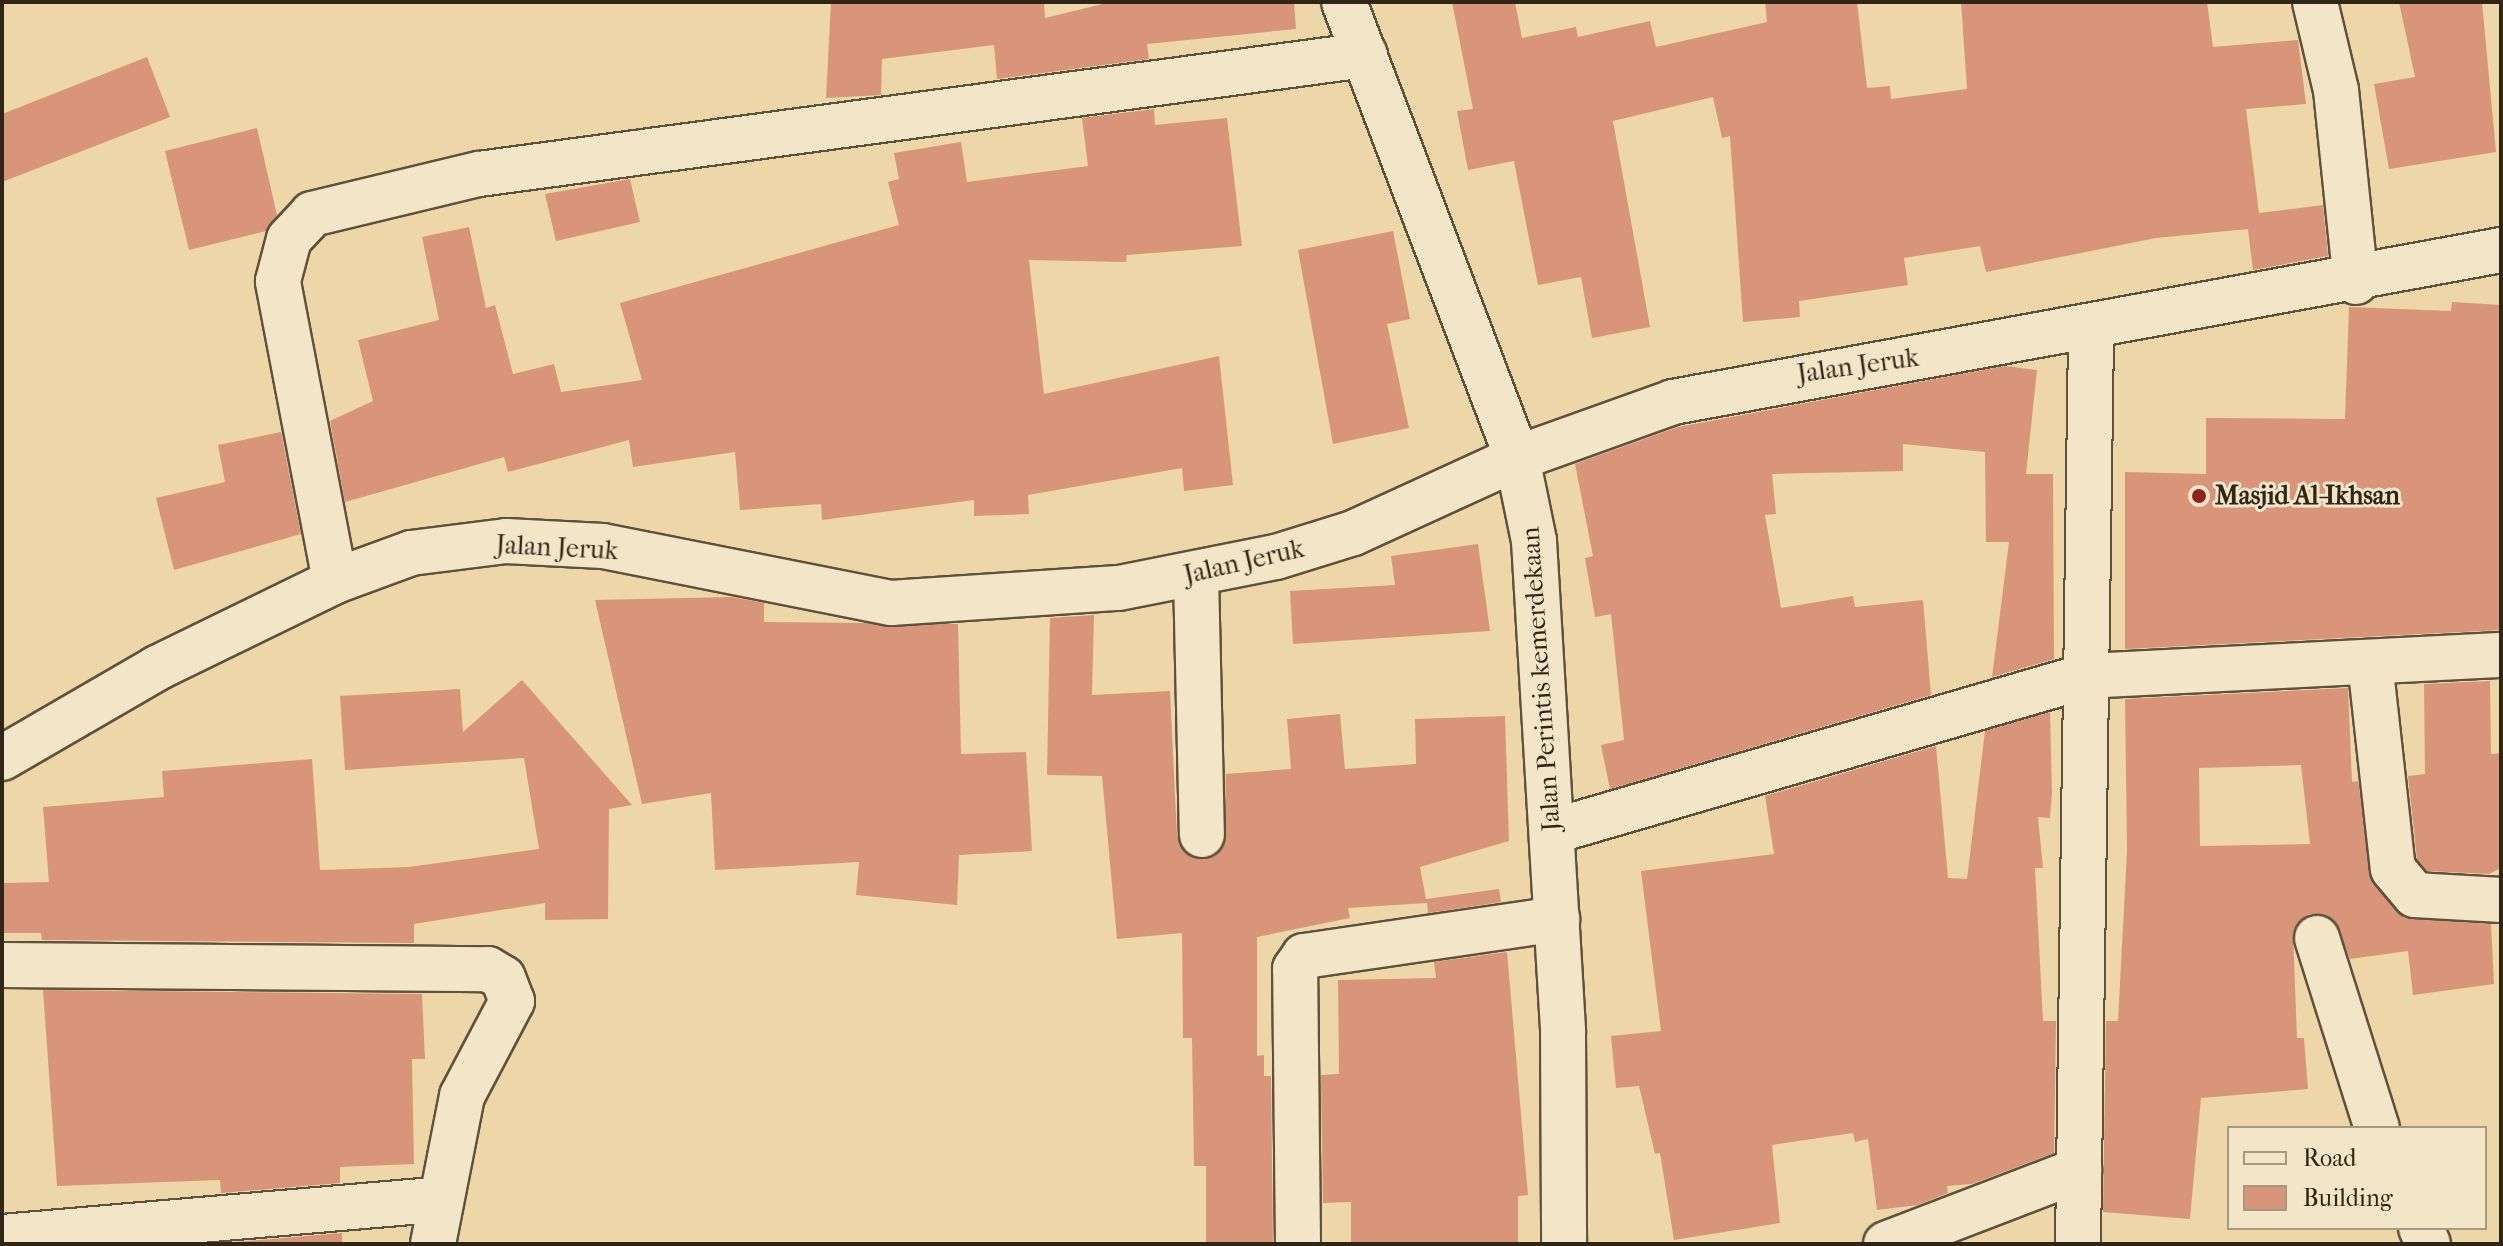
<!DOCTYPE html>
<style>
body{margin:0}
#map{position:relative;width:2503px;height:1246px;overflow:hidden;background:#edd7a9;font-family:"IM FELL French Canon",serif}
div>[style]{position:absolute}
.building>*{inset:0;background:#d89579}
.roads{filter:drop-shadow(2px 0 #5f523c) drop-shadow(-2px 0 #5f523c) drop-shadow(0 2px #5f523c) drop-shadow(0 -2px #5f523c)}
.street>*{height:44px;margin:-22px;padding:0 22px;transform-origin:22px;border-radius:22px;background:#f3e5c7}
.secondary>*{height:44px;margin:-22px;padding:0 22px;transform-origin:22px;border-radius:22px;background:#f3e5c7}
.dots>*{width:22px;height:22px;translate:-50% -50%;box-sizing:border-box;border:4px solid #f3e5c7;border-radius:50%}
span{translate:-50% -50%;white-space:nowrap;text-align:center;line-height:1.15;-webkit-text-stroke:6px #f3e5c7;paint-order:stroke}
.street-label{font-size:26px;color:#302618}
.poi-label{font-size:26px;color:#302618;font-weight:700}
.left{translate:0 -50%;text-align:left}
.frame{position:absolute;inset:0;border:4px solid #302618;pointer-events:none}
.legend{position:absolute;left:2227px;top:1126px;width:260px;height:104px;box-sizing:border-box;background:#f3e5c7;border:2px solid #a59981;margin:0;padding:10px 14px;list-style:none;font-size:24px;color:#302618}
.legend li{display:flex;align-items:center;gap:16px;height:40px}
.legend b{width:40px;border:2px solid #a59981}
</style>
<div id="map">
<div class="building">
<div style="clip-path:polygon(831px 2px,1044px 2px,1045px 18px,1111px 2px,1294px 2px,1296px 29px,1147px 44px,1149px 59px,997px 79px,994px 45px,882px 59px,881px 95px,826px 98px)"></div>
<div style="clip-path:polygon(1452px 2px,1515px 2px,1522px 38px,1576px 27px,1578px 37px,1650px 21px,1656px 47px,1767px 22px,1765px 2px,1857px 2px,1867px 88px,1890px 86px,1891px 99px,1967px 89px,1961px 2px,2207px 2px,2213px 47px,2298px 40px,2306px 104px,2246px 109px,2259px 213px,2323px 205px,2328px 256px,2253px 270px,2248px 229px,2156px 238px,1986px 272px,1980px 246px,1904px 258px,1908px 285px,1799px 301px,1800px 317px,1743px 322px,1730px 136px,1722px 138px,1713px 97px,1613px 121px,1650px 327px,1592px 338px,1581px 277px,1538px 285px,1514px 161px,1468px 170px,1457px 111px,1473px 109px)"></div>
<div style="clip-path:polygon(2399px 2px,2482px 2px,2496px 152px,2389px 169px,2374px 84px,2415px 77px)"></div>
<div style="clip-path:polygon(147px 57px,170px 117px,2px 182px,2px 114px)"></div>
<div style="clip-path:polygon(1154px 109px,1155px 125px,1227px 118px,1242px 246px,1127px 255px,1126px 262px,1029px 260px,1044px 394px,1219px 356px,1233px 485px,1184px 491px,1182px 468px,1028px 495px,1029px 514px,974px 516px,974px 500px,822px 520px,821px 504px,740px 510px,735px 452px,633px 467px,629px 440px,508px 472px,504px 457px,345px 502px,330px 421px,373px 401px,358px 340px,439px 320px,422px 237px,469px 227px,486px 308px,495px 305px,513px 374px,554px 364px,561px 392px,642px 380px,620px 303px,899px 225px,888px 182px,899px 179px,894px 153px,961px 142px,967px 182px,1088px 166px,1082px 118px)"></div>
<div style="clip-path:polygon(257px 128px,277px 215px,266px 231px,189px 250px,165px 151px)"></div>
<div style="clip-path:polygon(630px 179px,640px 222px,556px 241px,545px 194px)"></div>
<div style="clip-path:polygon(1393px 231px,1410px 319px,1387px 324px,1409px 428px,1333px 444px,1298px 250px)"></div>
<div style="clip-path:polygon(2452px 302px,2501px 305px,2501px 630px,2125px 649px,2125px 472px,2206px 474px,2206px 418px,2345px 419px,2349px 307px,2451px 311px)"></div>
<div style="clip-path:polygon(2005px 366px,2037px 370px,2026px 474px,2053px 474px,2054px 659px,1992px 677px,2009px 542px,1986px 542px,1985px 452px,1903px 444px,1903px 471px,1772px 474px,1776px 514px,1765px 515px,1781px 608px,1853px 596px,1855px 607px,1923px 600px,1931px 695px,1610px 789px,1601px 745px,1624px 740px,1611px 614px,1595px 617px,1585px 558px,1593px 556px,1575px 464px,1678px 427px)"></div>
<div style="clip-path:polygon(281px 432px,301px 534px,174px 570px,156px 498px,225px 482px,218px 445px)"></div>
<div style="clip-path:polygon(1478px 544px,1490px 631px,1293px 644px,1290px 591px,1395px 585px,1391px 556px)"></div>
<div style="clip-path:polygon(732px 597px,764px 603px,764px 622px,958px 624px,961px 754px,1026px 752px,1032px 851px,959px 855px,957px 905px,856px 895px,859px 862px,715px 870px,711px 793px,642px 804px,595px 600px)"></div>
<div style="clip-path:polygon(1094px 615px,1092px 695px,1170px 691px,1177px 836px,1191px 857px,1214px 857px,1224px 846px,1226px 774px,1291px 769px,1287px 719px,1340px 714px,1345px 769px,1416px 764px,1415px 719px,1505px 716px,1509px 841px,1420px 867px,1426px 899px,1499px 889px,1501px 902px,1428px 913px,1427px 903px,1348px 908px,1350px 918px,1257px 937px,1257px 1056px,1264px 1055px,1264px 1076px,1271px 1076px,1273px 1244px,1206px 1244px,1206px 1166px,1194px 1166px,1192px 1038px,1183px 1038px,1182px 933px,1117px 939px,1102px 776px,1047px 775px,1050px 618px)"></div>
<div style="clip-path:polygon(522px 680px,632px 805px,609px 809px,608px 919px,545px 920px,545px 903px,414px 924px,414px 943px,42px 940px,41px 933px,2px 933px,2px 883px,49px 882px,43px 807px,164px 797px,162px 771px,312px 759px,320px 870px,409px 867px,539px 849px,524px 758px,345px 770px,340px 696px,460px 689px,463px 732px)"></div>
<div style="clip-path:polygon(2490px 681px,2491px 754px,2501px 753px,2501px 868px,2489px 874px,2427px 871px,2417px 859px,2408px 776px,2425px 774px,2424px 684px)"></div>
<div style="clip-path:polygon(evenodd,2348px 688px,2352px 782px,2358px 781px,2373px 884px,2404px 918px,2491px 924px,2494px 984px,2413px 995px,2408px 951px,2350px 959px,2334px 920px,2309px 914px,2293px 933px,2297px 1038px,2304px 1038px,2308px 1089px,2201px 1098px,2190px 1219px,2103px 1212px,2106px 1021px,2118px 1021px,2127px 851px,2125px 699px,2348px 688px,2301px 765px,2310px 844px,2200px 846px,2199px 768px,2301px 765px)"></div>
<div style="clip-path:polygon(2050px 712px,2052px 793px,2050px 818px,2038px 817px,2043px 868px,2035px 868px,2043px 1021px,2056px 1021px,2054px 1153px,1972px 1184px,1947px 1186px,1948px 1193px,1918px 1205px,1877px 1210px,1868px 1139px,1855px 1142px,1853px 1133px,1772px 1145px,1780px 1223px,1674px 1240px,1660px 1153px,1655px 1154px,1639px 1086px,1616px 1088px,1611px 1036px,1661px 1031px,1641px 871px,1774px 854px,1765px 796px,1936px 746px,1948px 878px,1967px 879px,1985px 731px)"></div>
<div style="clip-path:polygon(1507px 952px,1528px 1195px,1518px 1196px,1518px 1244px,1351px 1244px,1351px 1202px,1323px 1203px,1321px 1075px,1339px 1074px,1338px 980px,1436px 978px,1434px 962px)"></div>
<div style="clip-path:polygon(43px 990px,422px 994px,425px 1059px,412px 1059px,414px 1164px,340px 1167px,340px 1183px,221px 1193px,220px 1180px,57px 1186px)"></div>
<div style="clip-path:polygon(342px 1233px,342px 1244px,223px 1244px,223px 1243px)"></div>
</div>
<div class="roads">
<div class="street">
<div style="left:2315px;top:2px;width:90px;rotate:76.6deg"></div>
<div style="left:2336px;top:90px;width:193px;rotate:84.1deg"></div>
<div style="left:1196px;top:575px;width:260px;rotate:88.7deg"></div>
<div style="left:335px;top:581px;width:305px;rotate:-100.8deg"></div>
<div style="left:278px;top:281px;width:43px;rotate:-75.3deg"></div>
<div style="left:289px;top:239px;width:34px;rotate:-47deg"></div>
<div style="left:312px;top:214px;width:172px;rotate:-13.5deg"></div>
<div style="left:479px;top:174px;width:894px;rotate:-7.65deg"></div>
<div style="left:2370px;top:662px;width:208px;rotate:83.7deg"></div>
<div style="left:2393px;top:869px;width:34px;rotate:50deg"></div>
<div style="left:2415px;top:895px;width:86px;rotate:3.3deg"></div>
<div style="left:1554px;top:831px;width:554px;rotate:-16.24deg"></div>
<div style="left:2086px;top:676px;width:416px;rotate:-2.9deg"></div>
<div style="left:2317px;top:938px;width:199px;rotate:72.5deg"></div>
<div style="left:2px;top:965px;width:486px;rotate:0.5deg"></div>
<div style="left:488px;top:969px;width:17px;rotate:31deg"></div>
<div style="left:503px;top:978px;width:25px;rotate:69deg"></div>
<div style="left:512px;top:1001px;width:107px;rotate:117.8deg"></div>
<div style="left:462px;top:1096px;width:151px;rotate:101.1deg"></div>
<div style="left:2421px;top:1228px;width:17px;rotate:66deg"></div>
<div style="left:2px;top:1237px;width:438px;rotate:-4.9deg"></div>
<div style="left:1298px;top:1244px;width:275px;rotate:-90.6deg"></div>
<div style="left:1295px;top:969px;width:16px;rotate:-55deg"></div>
<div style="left:1304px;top:956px;width:256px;rotate:-8.3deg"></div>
<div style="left:1886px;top:1244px;width:207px;rotate:-21deg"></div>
<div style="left:2078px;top:1244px;width:913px;rotate:-89.18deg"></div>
</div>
<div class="secondary">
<div style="left:1344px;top:2px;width:488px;rotate:69.2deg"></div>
<div style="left:1517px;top:458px;width:85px;rotate:78.4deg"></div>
<div style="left:1534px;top:541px;width:492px;rotate:86.6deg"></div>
<div style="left:1563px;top:1032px;width:212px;rotate:89.7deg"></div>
<div style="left:2px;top:758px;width:179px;rotate:-30.1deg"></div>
<div style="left:157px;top:668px;width:198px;rotate:-26deg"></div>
<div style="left:335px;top:581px;width:81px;rotate:-20.2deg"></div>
<div style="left:411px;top:553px;width:96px;rotate:-7.2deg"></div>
<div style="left:506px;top:541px;width:97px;rotate:3deg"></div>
<div style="left:603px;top:546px;width:294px;rotate:11.2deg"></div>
<div style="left:891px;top:603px;width:228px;rotate:-3.8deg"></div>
<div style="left:1119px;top:588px;width:160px;rotate:-11.2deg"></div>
<div style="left:1276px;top:557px;width:81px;rotate:-17.3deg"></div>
<div style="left:1353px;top:533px;width:180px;rotate:-24.6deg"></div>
<div style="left:1517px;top:458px;width:166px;rotate:-19.7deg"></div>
<div style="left:1673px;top:402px;width:842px;rotate:-10.4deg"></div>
</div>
</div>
<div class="dots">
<div style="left:2199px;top:496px;background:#8f2418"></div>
</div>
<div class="street-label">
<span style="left:1858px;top:366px;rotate:-8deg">Jalan Jeruk</span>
<span style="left:557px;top:548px;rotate:3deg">Jalan Jeruk</span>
<span style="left:1244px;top:562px;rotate:-13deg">Jalan Jeruk</span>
<span style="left:1541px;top:679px;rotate:-94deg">Jalan Perintis kemerdekaan</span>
</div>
<div class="poi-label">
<span class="left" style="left:2215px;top:496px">Masjid Al-Ikhsan</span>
</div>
<div class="frame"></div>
<ul class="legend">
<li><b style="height:10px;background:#f3e5c7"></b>Road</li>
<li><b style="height:22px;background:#d89579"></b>Building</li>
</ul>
</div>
